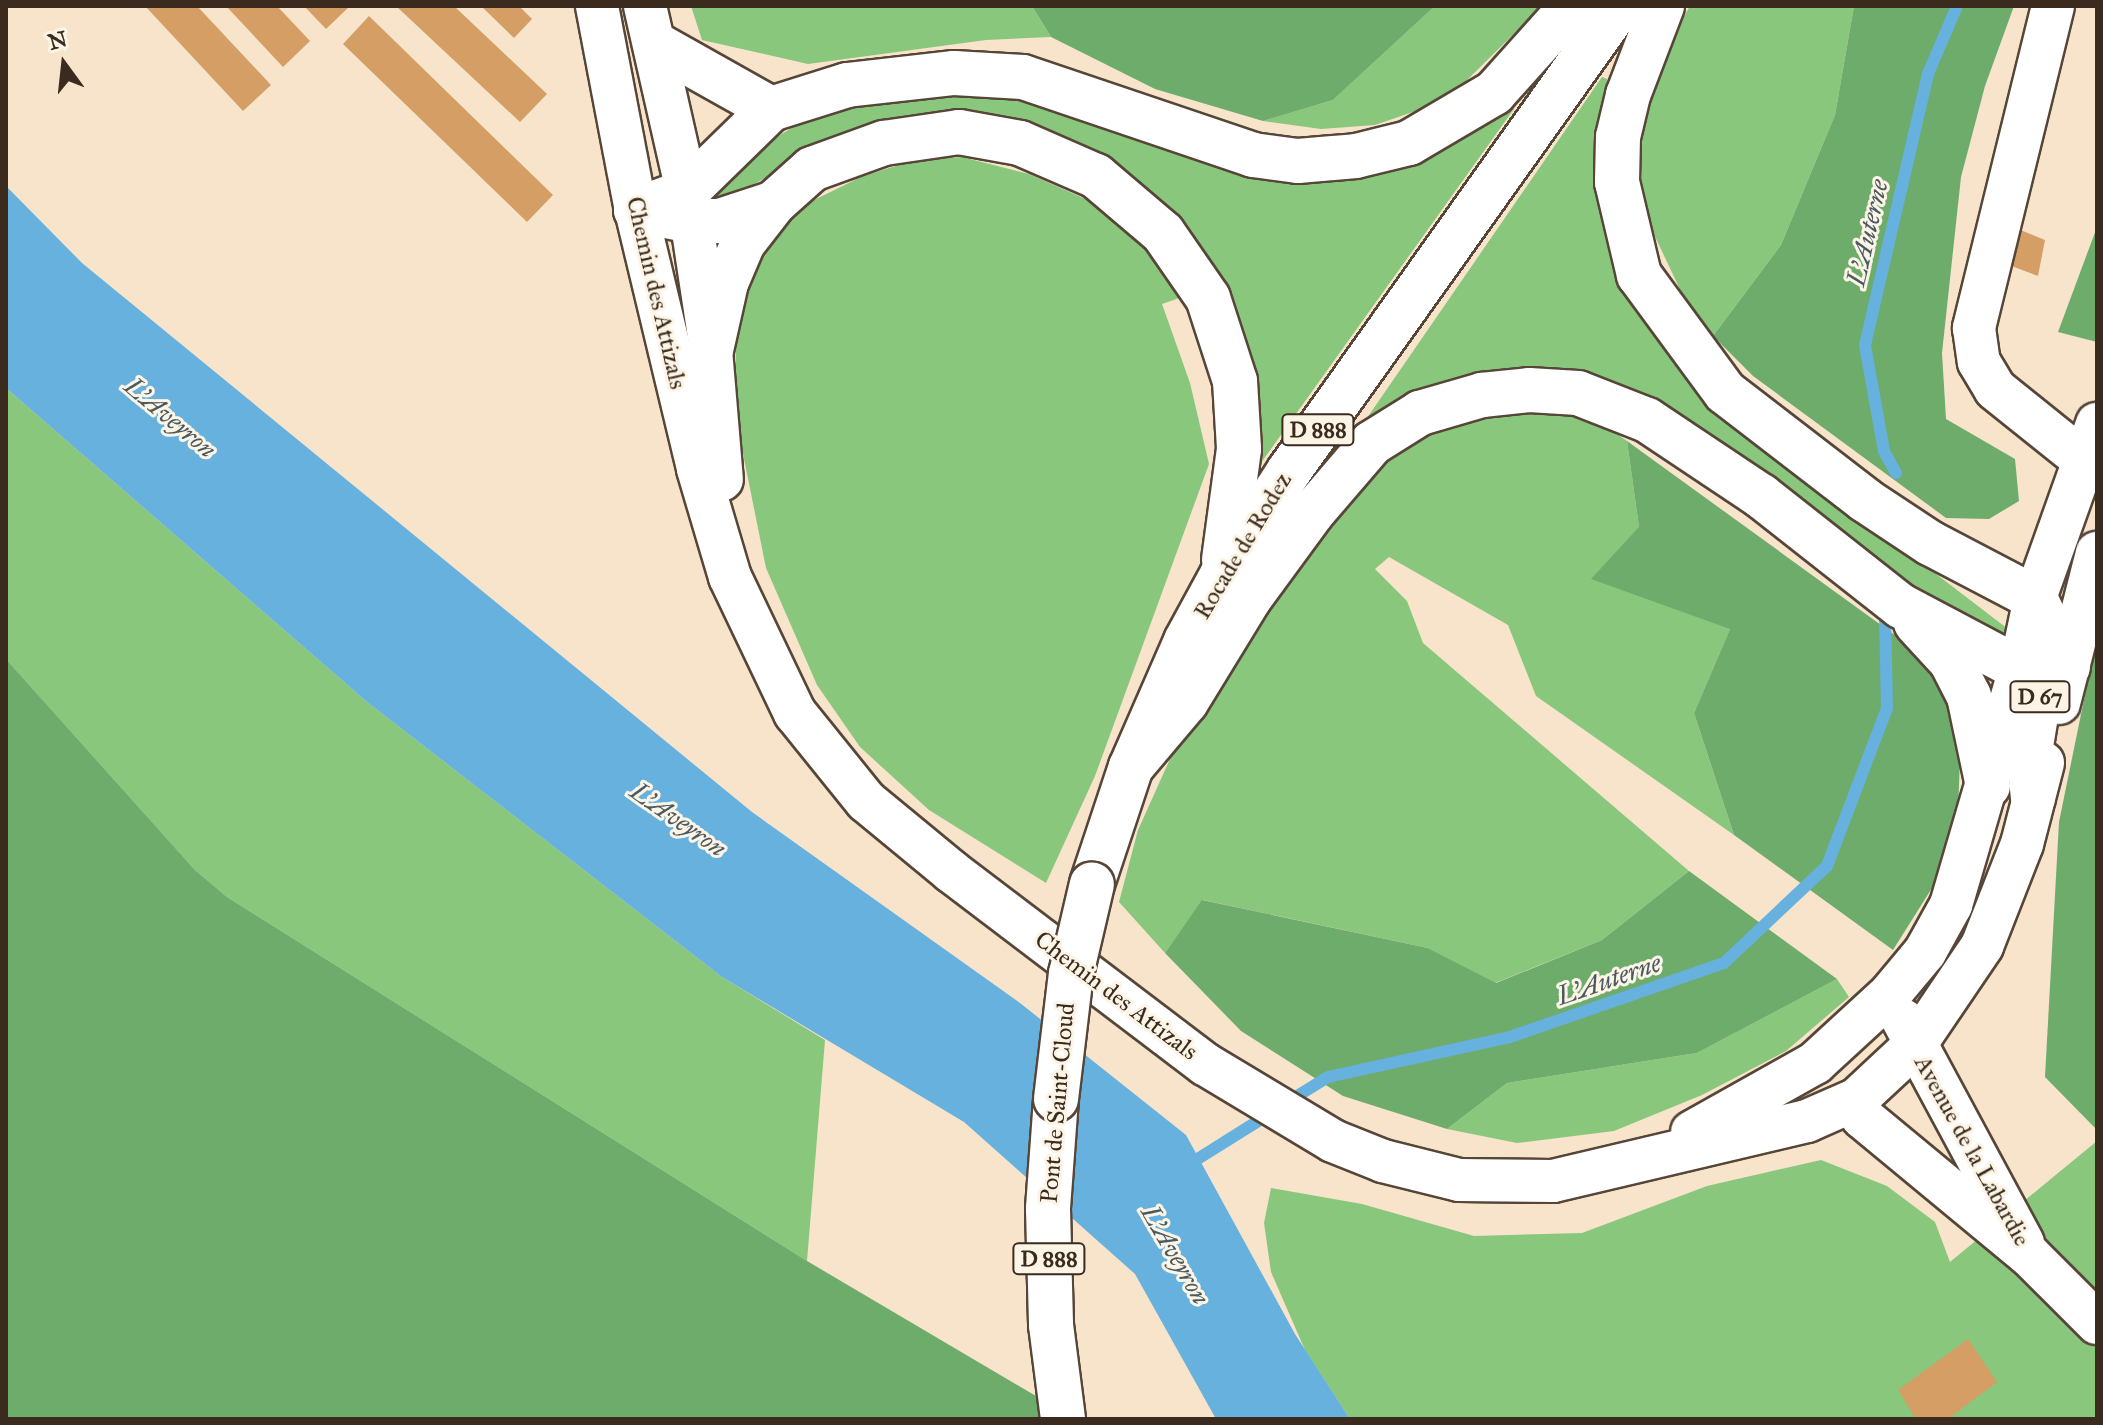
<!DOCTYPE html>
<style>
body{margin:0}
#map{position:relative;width:2103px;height:1425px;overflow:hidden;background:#f7e4cb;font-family:"IM FELL Great Primer",serif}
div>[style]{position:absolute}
.green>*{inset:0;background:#89c77d}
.forest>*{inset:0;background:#6eac6c}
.water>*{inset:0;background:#67b1df}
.stream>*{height:12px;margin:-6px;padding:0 6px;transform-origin:6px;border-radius:6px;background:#67b1df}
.building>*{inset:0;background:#d49e65}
.roads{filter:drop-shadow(2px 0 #574638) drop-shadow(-2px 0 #574638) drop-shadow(0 2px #574638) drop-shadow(0 -2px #574638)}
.minor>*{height:42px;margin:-21px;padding:0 21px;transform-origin:21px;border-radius:21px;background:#fff}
.major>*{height:44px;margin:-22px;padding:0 22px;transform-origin:22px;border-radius:22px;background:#fff}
.highway>*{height:44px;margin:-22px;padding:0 22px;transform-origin:22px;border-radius:22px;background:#fff}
.bridges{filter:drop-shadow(2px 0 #574638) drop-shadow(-2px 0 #574638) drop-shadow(0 2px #574638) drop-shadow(0 -2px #574638)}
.highway-bridge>*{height:44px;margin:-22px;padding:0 22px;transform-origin:22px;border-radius:22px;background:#fff}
span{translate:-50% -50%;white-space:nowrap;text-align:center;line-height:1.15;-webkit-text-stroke:6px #fcf5e5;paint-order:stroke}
.shield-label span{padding:2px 6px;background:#fcf5e5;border:2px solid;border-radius:6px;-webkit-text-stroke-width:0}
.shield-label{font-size:22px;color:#3b2a1e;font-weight:700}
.street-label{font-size:24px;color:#3b2a1e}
.water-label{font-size:26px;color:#4a5962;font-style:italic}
.frame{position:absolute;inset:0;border:8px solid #3b2a1e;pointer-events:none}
.north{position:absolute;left:24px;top:24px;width:80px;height:80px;-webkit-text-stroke:6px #fcf5e5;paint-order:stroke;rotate:345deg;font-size:22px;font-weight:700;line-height:32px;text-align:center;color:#3b2a1e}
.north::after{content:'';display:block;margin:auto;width:28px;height:36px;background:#3b2a1e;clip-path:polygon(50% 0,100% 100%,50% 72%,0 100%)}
</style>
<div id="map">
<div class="green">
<div style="clip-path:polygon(691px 6px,1032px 6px,1051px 37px,986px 40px,808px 64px,702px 40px)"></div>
<div style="clip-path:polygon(1435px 6px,1542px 6px,1466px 81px,1430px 106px,1375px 125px,1321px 129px,1263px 121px,1333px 100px)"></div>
<div style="clip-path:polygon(1690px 6px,1854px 6px,1835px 115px,1781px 245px,1713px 336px,1686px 302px,1650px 226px,1639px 178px,1641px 124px,1674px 33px)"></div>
<div style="clip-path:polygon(1602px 77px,1607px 79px,1599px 163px,1623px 280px,1923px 564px,2008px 629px,2008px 639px,1976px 634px,1653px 400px,1470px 381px,1408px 392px,1367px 418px)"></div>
<div style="clip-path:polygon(943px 86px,1047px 102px,1249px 170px,1505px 102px,1514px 109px,1258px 467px,1252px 372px,1108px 165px,841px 137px,725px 200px,710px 197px,762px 146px,798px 124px,840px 108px)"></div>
<div style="clip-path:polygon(962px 157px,1029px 174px,1090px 201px,1142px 244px,1185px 296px,1162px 304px,1190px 383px,1209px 464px,1095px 776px,1046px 883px,929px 810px,860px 747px,817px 685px,766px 568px,735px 414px,736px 328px,749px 279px,781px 231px,812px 201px,861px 177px,914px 160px)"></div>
<div style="clip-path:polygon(6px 388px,367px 702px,722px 977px,825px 1040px,807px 1261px,227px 897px,195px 870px,6px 659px)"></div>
<div style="clip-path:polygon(1582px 410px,1627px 441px,1639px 527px,1730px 629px,1694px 713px,1734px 835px,1536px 696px,1508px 625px,1389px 557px,1375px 569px,1407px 601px,1423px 643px,1689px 871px,1602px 940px,1495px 983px,1428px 948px,1203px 900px,1165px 953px,1119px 902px,1138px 830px,1179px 739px,1276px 584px,1388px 458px,1421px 434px,1479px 416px)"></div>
<div style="clip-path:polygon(1837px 979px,1849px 997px,1786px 1051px,1702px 1095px,1614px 1131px,1517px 1143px,1447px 1129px,1507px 1083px,1697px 1053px)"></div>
<div style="clip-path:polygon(2097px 1141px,2097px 1419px,1350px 1419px,1305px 1350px,1271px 1272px,1264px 1223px,1271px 1188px,1362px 1204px,1474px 1236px,1582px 1233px,1707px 1186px,1821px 1160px,1887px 1186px,1935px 1222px,1950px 1262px)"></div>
</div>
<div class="forest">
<div style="clip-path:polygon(1032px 6px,1435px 6px,1333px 100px,1263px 121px,1155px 89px,1051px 37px)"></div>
<div style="clip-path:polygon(1854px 6px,2014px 6px,1985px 86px,1961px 177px,1942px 353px,1946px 419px,2015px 459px,2019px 501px,1989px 519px,1946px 518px,1753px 376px,1713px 336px,1781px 245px,1835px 115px)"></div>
<div style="clip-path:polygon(2097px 227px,2097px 342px,2058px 332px)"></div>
<div style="clip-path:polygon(1627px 441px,1910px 646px,1962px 699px,1958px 814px,1932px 888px,1893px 950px,1734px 835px,1694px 713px,1730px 629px,1591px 579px,1639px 527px)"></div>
<div style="clip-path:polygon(2097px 636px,2097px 1130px,2045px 1077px,2059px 822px)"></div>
<div style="clip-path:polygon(6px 659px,195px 870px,227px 897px,807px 1261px,1075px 1419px,6px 1419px)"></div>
<div style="clip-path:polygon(1689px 871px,1837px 979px,1697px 1053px,1507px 1083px,1447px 1129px,1343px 1096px,1241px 1031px,1165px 953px,1202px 900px,1428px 948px,1496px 983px,1602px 940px)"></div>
</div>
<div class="water">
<div style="clip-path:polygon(6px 186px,82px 263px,752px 812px,1020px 1003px,1186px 1135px,1295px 1334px,1350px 1419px,1216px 1419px,1135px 1274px,964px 1122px,722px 977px,367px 702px,6px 388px)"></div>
</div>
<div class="stream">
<div style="left:1896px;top:473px;width:25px;rotate:-119deg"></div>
<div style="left:1884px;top:451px;width:108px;rotate:-100.2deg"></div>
<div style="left:1865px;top:345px;width:278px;rotate:-76.9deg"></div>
<div style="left:1928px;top:74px;width:74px;rotate:-66.9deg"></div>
<div style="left:1286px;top:1103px;width:49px;rotate:-31.8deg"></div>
<div style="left:1328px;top:1077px;width:186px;rotate:-12.4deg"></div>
<div style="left:1510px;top:1037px;width:226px;rotate:-19.1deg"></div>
<div style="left:1724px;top:963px;width:141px;rotate:-43.3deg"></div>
<div style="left:1827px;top:866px;width:169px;rotate:-69.2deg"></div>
<div style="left:1887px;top:708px;width:96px;rotate:-91.2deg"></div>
<div style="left:1188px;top:1165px;width:98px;rotate:-32.1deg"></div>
</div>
<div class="building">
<div style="clip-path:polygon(145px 6px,197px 6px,271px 85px,243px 111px)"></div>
<div style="clip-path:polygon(226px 6px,277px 6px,310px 41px,283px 67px)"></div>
<div style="clip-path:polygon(304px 6px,350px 6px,326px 29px)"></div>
<div style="clip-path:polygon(396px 6px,454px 6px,547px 94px,520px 122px)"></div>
<div style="clip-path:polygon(481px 6px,519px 6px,532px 19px,514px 38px)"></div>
<div style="clip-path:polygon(369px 16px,553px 195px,527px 222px,343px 44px)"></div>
<div style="clip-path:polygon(2018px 229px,2045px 240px,2038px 276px,2001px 262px)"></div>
<div style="clip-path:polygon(1968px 1339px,1997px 1382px,1948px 1419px,1916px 1419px,1898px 1390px)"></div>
</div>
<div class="roads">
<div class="minor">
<div style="left:597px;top:6px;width:208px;rotate:79.2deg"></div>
<div style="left:636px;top:210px;width:266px;rotate:76.5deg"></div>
<div style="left:698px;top:469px;width:113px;rotate:73.5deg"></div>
<div style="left:730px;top:577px;width:151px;rotate:64.5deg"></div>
<div style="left:795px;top:713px;width:113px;rotate:51.1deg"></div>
<div style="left:866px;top:801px;width:112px;rotate:39.5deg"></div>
<div style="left:952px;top:872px;width:318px;rotate:37.2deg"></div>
<div style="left:1205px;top:1064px;width:149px;rotate:31deg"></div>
<div style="left:1333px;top:1141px;width:54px;rotate:21.8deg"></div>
<div style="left:1383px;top:1161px;width:78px;rotate:14deg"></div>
<div style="left:1459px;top:1180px;width:94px;rotate:0.6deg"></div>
<div style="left:1553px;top:1181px;width:261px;rotate:-13.3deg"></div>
<div style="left:1807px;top:1121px;width:55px;rotate:-23.7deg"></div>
<div style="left:1857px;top:1099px;width:79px;rotate:-43deg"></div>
<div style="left:1915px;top:1045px;width:120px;rotate:-55.9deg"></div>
<div style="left:1982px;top:946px;width:110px;rotate:-68.6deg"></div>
<div style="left:2022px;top:844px;width:84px;rotate:-75.5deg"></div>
<div style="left:645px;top:6px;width:190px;rotate:77.2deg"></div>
<div style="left:687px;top:191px;width:161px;rotate:81.4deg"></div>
<div style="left:711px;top:350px;width:130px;rotate:85.2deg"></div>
<div style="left:2053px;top:6px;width:332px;rotate:103.8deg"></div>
<div style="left:1974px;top:328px;width:34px;rotate:82deg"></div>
<div style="left:1979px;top:362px;width:31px;rotate:59deg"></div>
<div style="left:1995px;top:389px;width:110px;rotate:38.7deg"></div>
<div style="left:2059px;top:703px;width:155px;rotate:-75.8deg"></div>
<div style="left:1903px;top:1020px;width:253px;rotate:61.7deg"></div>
<div style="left:1857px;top:1099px;width:19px;rotate:74deg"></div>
<div style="left:1862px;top:1117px;width:218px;rotate:39.6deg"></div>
<div style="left:2030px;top:1256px;width:95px;rotate:45deg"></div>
<div style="left:1692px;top:1132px;width:141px;rotate:-29.3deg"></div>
<div style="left:1815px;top:1063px;width:102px;rotate:-42.6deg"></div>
<div style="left:1890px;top:994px;width:55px;rotate:-50.2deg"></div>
<div style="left:1925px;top:952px;width:54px;rotate:-61deg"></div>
<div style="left:1951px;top:905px;width:246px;rotate:-73.7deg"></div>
<div style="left:2020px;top:669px;width:73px;rotate:-78.1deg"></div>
<div style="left:2035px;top:598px;width:185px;rotate:-70.4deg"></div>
</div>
<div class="major">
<div style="left:1662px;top:6px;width:95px;rotate:110.9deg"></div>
<div style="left:1628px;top:95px;width:43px;rotate:103.4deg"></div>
<div style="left:1618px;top:137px;width:45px;rotate:91.3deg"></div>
<div style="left:1617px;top:182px;width:96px;rotate:76.7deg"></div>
<div style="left:1639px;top:275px;width:145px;rotate:53.7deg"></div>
<div style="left:1725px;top:392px;width:177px;rotate:37.6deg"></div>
<div style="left:1865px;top:500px;width:78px;rotate:33.5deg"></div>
<div style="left:1930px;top:543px;width:119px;rotate:27.6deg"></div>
<div style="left:2035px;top:598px;width:34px;rotate:64deg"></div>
<div style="left:2050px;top:629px;width:131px;rotate:99.2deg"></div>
<div style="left:2029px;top:758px;width:40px;rotate:84.3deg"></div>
<div style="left:657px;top:45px;width:131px;rotate:29.3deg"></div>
<div style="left:636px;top:210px;width:54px;rotate:-20.4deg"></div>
<div style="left:687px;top:191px;width:117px;rotate:-44.3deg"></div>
<div style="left:771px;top:109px;width:80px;rotate:-17.5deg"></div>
<div style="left:847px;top:85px;width:108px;rotate:-6.4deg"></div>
<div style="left:954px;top:73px;width:69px;rotate:3.3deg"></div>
<div style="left:1023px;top:77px;width:243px;rotate:18.7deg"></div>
<div style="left:1253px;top:155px;width:45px;rotate:7.6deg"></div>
<div style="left:1298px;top:161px;width:58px;rotate:-4.9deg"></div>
<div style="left:1356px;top:156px;width:55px;rotate:-13.8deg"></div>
<div style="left:1409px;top:143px;width:99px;rotate:-30.5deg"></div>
<div style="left:1494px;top:93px;width:117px;rotate:-48.1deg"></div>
</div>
<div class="highway">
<div style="left:636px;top:210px;width:56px;rotate:11.3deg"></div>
<div style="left:691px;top:221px;width:29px"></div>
<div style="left:720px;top:221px;width:57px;rotate:-18.4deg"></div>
<div style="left:711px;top:350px;width:69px;rotate:-77.4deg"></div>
<div style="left:726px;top:283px;width:43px;rotate:-67deg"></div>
<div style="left:743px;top:243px;width:51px;rotate:-52.2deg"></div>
<div style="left:774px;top:203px;width:51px;rotate:-41.8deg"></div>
<div style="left:812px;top:169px;width:77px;rotate:-19.9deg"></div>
<div style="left:884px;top:143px;width:76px;rotate:-8.3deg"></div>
<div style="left:959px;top:132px;width:62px;rotate:10.2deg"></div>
<div style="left:1020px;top:143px;width:83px;rotate:23.5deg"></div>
<div style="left:1096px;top:176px;width:88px;rotate:40.4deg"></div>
<div style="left:1163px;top:233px;width:79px;rotate:55.3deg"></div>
<div style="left:1208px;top:298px;width:87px;rotate:72deg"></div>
<div style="left:1235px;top:381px;width:68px;rotate:86.6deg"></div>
<div style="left:1239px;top:449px;width:112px;rotate:97.7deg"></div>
<div style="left:1916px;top:623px;width:52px;rotate:47.4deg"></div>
<div style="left:1951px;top:661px;width:39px;rotate:63deg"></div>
<div style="left:1969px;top:696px;width:92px;rotate:78.1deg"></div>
<div style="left:1131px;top:767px;width:85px;rotate:-49.8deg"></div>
<div style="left:1186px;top:702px;width:121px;rotate:-58.5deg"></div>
<div style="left:1249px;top:599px;width:107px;rotate:-53.8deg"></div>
<div style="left:1312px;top:513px;width:92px;rotate:-49.4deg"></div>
<div style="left:1372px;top:443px;width:57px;rotate:-32deg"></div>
<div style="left:1420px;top:413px;width:65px;rotate:-16.2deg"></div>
<div style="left:1482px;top:395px;width:47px;rotate:-6.1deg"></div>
<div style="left:1529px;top:390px;width:49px;rotate:3.5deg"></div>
<div style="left:1578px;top:393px;width:74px;rotate:21.4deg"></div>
<div style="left:1647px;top:420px;width:137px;rotate:33.7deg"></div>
<div style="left:1761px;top:496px;width:178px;rotate:38.2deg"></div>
<div style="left:1901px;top:606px;width:135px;rotate:27.9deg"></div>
<div style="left:2020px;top:669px;width:48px;rotate:-2.4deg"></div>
<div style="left:1092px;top:884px;width:123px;rotate:-71.6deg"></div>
<div style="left:1131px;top:767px;width:137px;rotate:-66.4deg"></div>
<div style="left:1186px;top:641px;width:75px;rotate:-61.4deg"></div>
<div style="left:1222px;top:575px;width:124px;rotate:-57.2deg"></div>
<div style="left:1289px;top:471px;width:571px;rotate:-54.56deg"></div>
<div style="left:1056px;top:1099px;width:110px;rotate:94.2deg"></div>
<div style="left:1048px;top:1209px;width:116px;rotate:88.5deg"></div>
<div style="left:1051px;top:1325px;width:95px;rotate:82.7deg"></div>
</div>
</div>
<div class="bridges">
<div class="highway-bridge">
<div style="left:1056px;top:1099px;width:126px;rotate:-83.2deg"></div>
<div style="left:1071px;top:974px;width:92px;rotate:-76.9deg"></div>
</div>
</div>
<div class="shield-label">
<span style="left:1318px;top:430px">D 888</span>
<span style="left:2040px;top:697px">D 67</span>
<span style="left:1049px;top:1259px">D 888</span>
</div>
<div class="street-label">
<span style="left:656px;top:293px;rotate:77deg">Chemin des Attizals</span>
<span style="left:1243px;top:546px;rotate:-59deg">Rocade de Rodez</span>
<span style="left:1116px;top:996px;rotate:37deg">Chemin des Attizals</span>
<span style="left:1058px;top:1103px;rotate:-85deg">Pont de Saint-Cloud</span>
<span style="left:1972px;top:1151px;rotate:61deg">Avenue de la Labardie</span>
</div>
<div class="water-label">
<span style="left:1868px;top:233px;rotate:-77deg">L'Auterne</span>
<span style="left:170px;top:418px;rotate:40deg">L'Aveyron</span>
<span style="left:678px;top:820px;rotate:35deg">L'Aveyron</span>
<span style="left:1609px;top:980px;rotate:-19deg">L'Auterne</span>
<span style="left:1175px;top:1255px;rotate:60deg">L'Aveyron</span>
</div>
<div class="frame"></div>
<div class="north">N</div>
</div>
